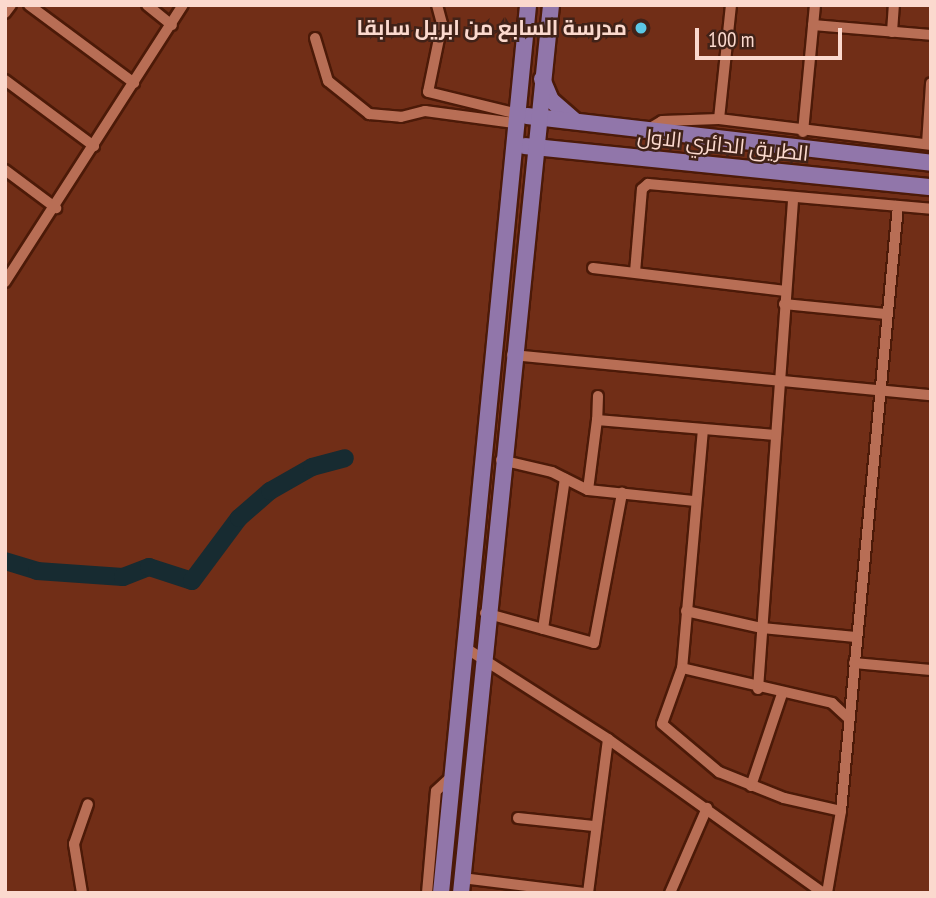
<!DOCTYPE html>
<meta charset="utf-8">
<style>
body{margin:0}
#map{position:relative;width:936px;height:898px;overflow:hidden;background:#712e17;font-family:"PT Sans Narrow",Cairo,sans-serif}
div>[style]{position:absolute}
.river>*{height:18px;margin:-9px;padding:0 9px;transform-origin:9px;border-radius:9px;background:#172b31}
.roads{filter:drop-shadow(2px 0 #4c1a08) drop-shadow(-2px 0 #4c1a08) drop-shadow(0 2px #4c1a08) drop-shadow(0 -2px #4c1a08)}
.street>*{height:10px;margin:-5px;padding:0 5px;transform-origin:5px;border-radius:5px;background:#b86e55}
.primary>*{height:16px;margin:-8px;padding:0 8px;transform-origin:8px;border-radius:8px;background:#9176aa}
.dots>*{width:19px;height:19px;translate:-50% -50%;box-sizing:border-box;border:4px solid #412218;border-radius:50%}
span{translate:-50% -50%;white-space:nowrap;text-align:center;line-height:1.15;-webkit-text-stroke:5px #412218;paint-order:stroke}
.poi-label{font-size:21px;color:#fbd9ce;font-weight:700}
.right{translate:-100% -50%;text-align:right}
.street-label{font-size:21px;color:#fbd9ce}
.frame{position:absolute;inset:0;border:7px solid #fbd9ce;pointer-events:none}
.scale{position:absolute;left:695px;top:28px;width:147px;height:32px;box-sizing:border-box;border:4px solid #fbd9ce;border-top:0;padding-left:9px;font-size:21px;line-height:24px;white-space:nowrap;color:#fbd9ce;-webkit-text-stroke:5px #412218;paint-order:stroke}
</style>
<div id="map">
<div class="river">
<div style="left:5px;top:561px;width:34px;rotate:17deg"></div>
<div style="left:37px;top:571px;width:86px;rotate:4deg"></div>
<div style="left:123px;top:577px;width:28px;rotate:-21deg"></div>
<div style="left:149px;top:567px;width:45px;rotate:18deg"></div>
<div style="left:192px;top:581px;width:79px;rotate:-53.3deg"></div>
<div style="left:239px;top:518px;width:41px;rotate:-41.1deg"></div>
<div style="left:270px;top:491px;width:48px;rotate:-29.7deg"></div>
<div style="left:312px;top:467px;width:34px;rotate:-15deg"></div>
</div>
<div class="roads">
<div class="street">
<div style="left:29px;top:5px;width:131px;rotate:36.6deg"></div>
<div style="left:147px;top:5px;width:32px;rotate:39deg"></div>
<div style="left:437px;top:5px;width:20px;rotate:75deg"></div>
<div style="left:442px;top:24px;width:69px;rotate:101.6deg"></div>
<div style="left:428px;top:92px;width:89px;rotate:13.7deg"></div>
<div style="left:5px;top:13px;width:10px;rotate:-53deg"></div>
<div style="left:813px;top:25px;width:118px;rotate:4.8deg"></div>
<div style="left:892px;top:32px;width:27px;rotate:-86deg"></div>
<div style="left:315px;top:38px;width:45px;rotate:73.2deg"></div>
<div style="left:328px;top:81px;width:53px;rotate:38.8deg"></div>
<div style="left:369px;top:114px;width:32px;rotate:5deg"></div>
<div style="left:401px;top:117px;width:25px;rotate:-14deg"></div>
<div style="left:425px;top:111px;width:90px;rotate:7.7deg"></div>
<div style="left:5px;top:80px;width:111px;rotate:36.6deg"></div>
<div style="left:719px;top:119px;width:115px;rotate:-84deg"></div>
<div style="left:647px;top:130px;width:17px;rotate:-31deg"></div>
<div style="left:662px;top:121px;width:57px;rotate:-2deg"></div>
<div style="left:719px;top:119px;width:214px;rotate:7deg"></div>
<div style="left:803px;top:132px;width:128px;rotate:-84.6deg"></div>
<div style="left:927px;top:144px;width:61px;rotate:-86.2deg"></div>
<div style="left:5px;top:170px;width:64px;rotate:36.7deg"></div>
<div style="left:593px;top:268px;width:194px;rotate:6.8deg"></div>
<div style="left:635px;top:272px;width:83px;rotate:-85.2deg"></div>
<div style="left:642px;top:189px;width:8px;rotate:-40deg"></div>
<div style="left:648px;top:184px;width:284px;rotate:5deg"></div>
<div style="left:5px;top:282px;width:329px;rotate:-57.3deg"></div>
<div style="left:784px;top:304px;width:102px;rotate:5.6deg"></div>
<div style="left:512px;top:355px;width:421px;rotate:5.5deg"></div>
<div style="left:598px;top:396px;width:24px;rotate:92deg"></div>
<div style="left:597px;top:420px;width:179px;rotate:4.8deg"></div>
<div style="left:703px;top:429px;width:240px;rotate:95deg"></div>
<div style="left:682px;top:668px;width:59px;rotate:109.7deg"></div>
<div style="left:662px;top:724px;width:75px;rotate:40.1deg"></div>
<div style="left:719px;top:772px;width:70px;rotate:21.8deg"></div>
<div style="left:784px;top:798px;width:58px;rotate:12.8deg"></div>
<div style="left:501px;top:460px;width:52px;rotate:13.2deg"></div>
<div style="left:552px;top:472px;width:40px;rotate:26.6deg"></div>
<div style="left:588px;top:490px;width:108px;rotate:5.9deg"></div>
<div style="left:588px;top:490px;width:71px;rotate:-82.7deg"></div>
<div style="left:686px;top:611px;width:78px;rotate:12.6deg"></div>
<div style="left:762px;top:628px;width:94px;rotate:5.5deg"></div>
<div style="left:485px;top:613px;width:113px;rotate:15.4deg"></div>
<div style="left:594px;top:643px;width:153px;rotate:-79.4deg"></div>
<div style="left:543px;top:629px;width:152px;rotate:-81.7deg"></div>
<div style="left:464px;top:647px;width:171px;rotate:32.6deg"></div>
<div style="left:608px;top:739px;width:264px;rotate:35.6deg"></div>
<div style="left:854px;top:663px;width:77px;rotate:5.2deg"></div>
<div style="left:682px;top:668px;width:154px;rotate:13.1deg"></div>
<div style="left:832px;top:703px;width:23px;rotate:43deg"></div>
<div style="left:758px;top:689px;width:493px;rotate:-85.9deg"></div>
<div style="left:751px;top:786px;width:97px;rotate:-71.4deg"></div>
<div style="left:518px;top:818px;width:76px;rotate:6deg"></div>
<div style="left:462px;top:878px;width:123px;rotate:7deg"></div>
<div style="left:82px;top:893px;width:50px;rotate:-99.3deg"></div>
<div style="left:74px;top:844px;width:42px;rotate:-70.7deg"></div>
<div style="left:427px;top:893px;width:102px;rotate:-85deg"></div>
<div style="left:436px;top:791px;width:23px;rotate:-43deg"></div>
<div style="left:588px;top:893px;width:155px;rotate:-82.6deg"></div>
<div style="left:670px;top:893px;width:93px;rotate:-66.5deg"></div>
<div style="left:827px;top:893px;width:83px;rotate:-80.3deg"></div>
<div style="left:841px;top:811px;width:608px;rotate:-84.62deg"></div>
</div>
<div class="primary">
<div style="left:542px;top:79px;width:23px;rotate:67deg"></div>
<div style="left:551px;top:100px;width:30px;rotate:41deg"></div>
<div style="left:527px;top:116px;width:407px;rotate:6.6deg"></div>
<div style="left:525px;top:146px;width:408px;rotate:5.8deg"></div>
<div style="left:441px;top:893px;width:892px;rotate:-84.4deg"></div>
<div style="left:461px;top:893px;width:893px;rotate:-84.21deg"></div>
</div>
</div>
<div class="dots">
<div style="left:641px;top:28px;background:#5bc8e6"></div>
</div>
<div class="poi-label">
<span class="right" style="left:627px;top:28px">مدرسة السابع من ابريل سابقا</span>
</div>
<div class="street-label">
<span style="left:723px;top:145px;rotate:6deg">الطريق الدائري الاول</span>
</div>
<div class="frame"></div>
<div class="scale">100 m</div>
</div>
